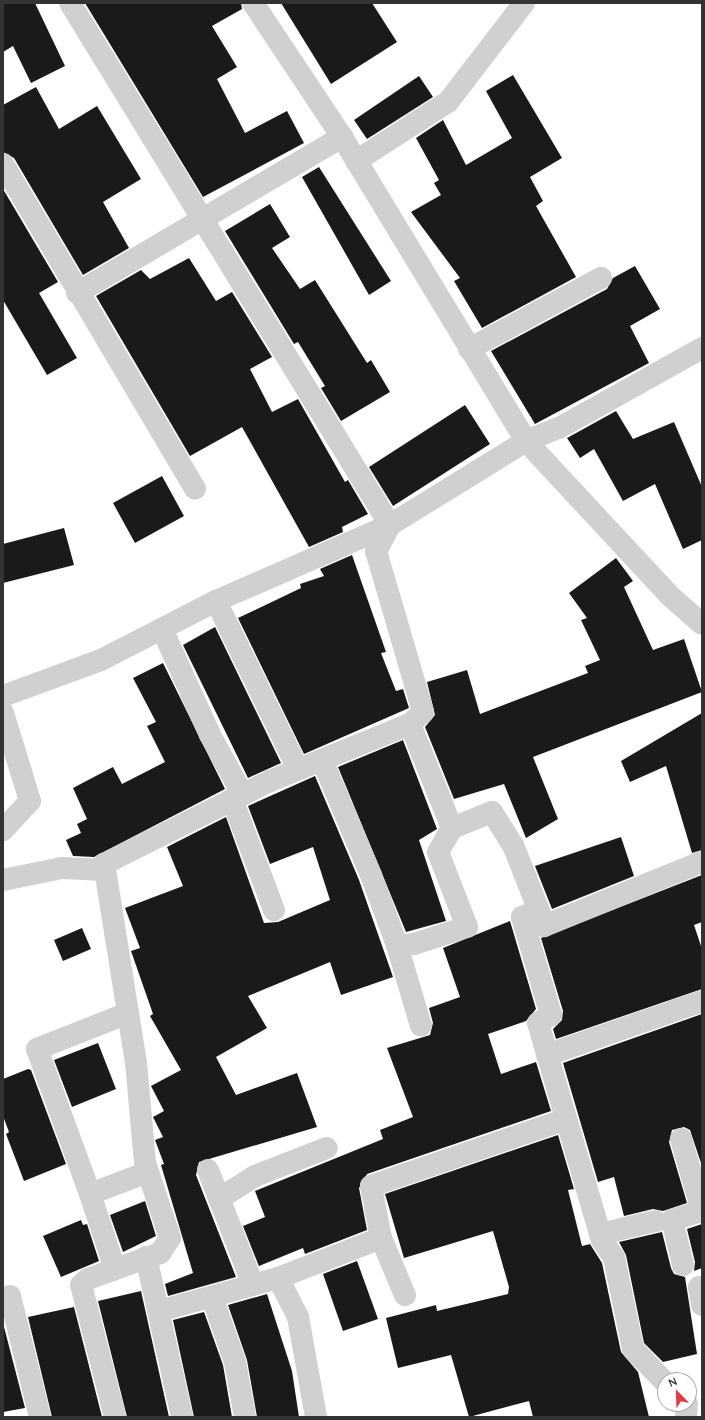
<!DOCTYPE html>
<style>
body{margin:0}
#map{position:relative;width:705px;height:1420px;overflow:hidden;background:#fff;font-family:Quicksand,sans-serif}
div>[style]{position:absolute}
.building>*{inset:0;background:#1a1a1a}
.minor>*{height:22px;margin:-11px;padding:0 11px;transform-origin:11px;border-radius:11px;background:#d0d0d0}
span{translate:-50% -50%;white-space:nowrap;text-align:center;line-height:1.15;-webkit-text-stroke:4px #fff;paint-order:stroke}
.frame{position:absolute;inset:0;border:4px solid #333;pointer-events:none}
.north{position:absolute;left:657px;top:1372px;width:40px;height:40px;box-sizing:border-box;background:#fff;border:1px solid #adadad;border-radius:50%;rotate:337deg;font-size:11px;font-weight:700;line-height:16px;text-align:center;color:#333}
.north::after{content:'';display:block;margin:auto;width:14px;height:18px;background:#e63946;clip-path:polygon(50% 0,100% 100%,50% 72%,0 100%)}
</style>
<div id="map">
<div class="building">
<div style="clip-path:polygon(3px 3px,35px 3px,65px 66px,31px 83px,13px 46px,3px 52px)"></div>
<div style="clip-path:polygon(85px 3px,241px 3px,242px 9px,212px 26px,237px 67px,217px 79px,245px 133px,287px 111px,304px 143px,203px 197px)"></div>
<div style="clip-path:polygon(281px 3px,372px 3px,397px 42px,331px 84px)"></div>
<div style="clip-path:polygon(513px 75px,562px 158px,530px 177px,543px 201px,536px 206px,576px 277px,482px 328px,454px 281px,460px 278px,411px 212px,441px 195px,434px 183px,439px 180px,416px 138px,443px 120px,466px 165px,512px 138px,486px 91px)"></div>
<div style="clip-path:polygon(419px 76px,433px 97px,367px 139px,354px 120px)"></div>
<div style="clip-path:polygon(36px 87px,59px 129px,97px 106px,141px 179px,103px 202px,129px 248px,83px 275px,14px 158px,3px 152px,3px 105px)"></div>
<div style="clip-path:polygon(319px 167px,391px 281px,369px 295px,302px 177px)"></div>
<div style="clip-path:polygon(3px 189px,58px 282px,39px 293px,77px 358px,47px 375px,3px 300px)"></div>
<div style="clip-path:polygon(270px 204px,290px 237px,272px 248px,300px 289px,315px 280px,367px 363px,371px 360px,390px 392px,341px 421px,321px 388px,325px 386px,298px 342px,294px 344px,225px 231px)"></div>
<div style="clip-path:polygon(189px 258px,216px 301px,232px 292px,272px 357px,250px 369px,272px 412px,298px 399px,345px 482px,348px 480px,368px 514px,342px 527px,343px 532px,309px 547px,242px 427px,190px 456px,96px 296px,141px 270px,150px 279px)"></div>
<div style="clip-path:polygon(635px 266px,660px 309px,630px 326px,649px 363px,535px 424px,491px 351px,607px 289px,613px 278px)"></div>
<div style="clip-path:polygon(465px 405px,490px 444px,393px 506px,369px 467px)"></div>
<div style="clip-path:polygon(616px 411px,633px 439px,674px 422px,702px 487px,702px 540px,683px 549px,655px 484px,623px 501px,594px 449px,580px 458px,567px 438px)"></div>
<div style="clip-path:polygon(162px 476px,184px 516px,135px 543px,113px 503px)"></div>
<div style="clip-path:polygon(64px 528px,74px 565px,3px 583px,3px 544px)"></div>
<div style="clip-path:polygon(352px 555px,386px 652px,381px 653px,396px 691px,403px 689px,409px 708px,304px 754px,238px 618px,301px 588px,300px 584px,324px 576px,320px 569px)"></div>
<div style="clip-path:polygon(616px 558px,633px 581px,624px 587px,653px 650px,684px 639px,702px 692px,533px 757px,558px 819px,526px 838px,504px 784px,454px 799px,425px 727px,435px 715px,427px 682px,467px 670px,480px 714px,588px 673px,585px 666px,600px 660px,581px 620px,587px 618px,569px 593px)"></div>
<div style="clip-path:polygon(215px 627px,281px 763px,248px 778px,183px 645px)"></div>
<div style="clip-path:polygon(163px 663px,225px 789px,94px 857px,73px 856px,66px 840px,81px 833px,77px 824px,87px 819px,73px 788px,113px 767px,122px 784px,165px 762px,147px 726px,156px 722px,133px 678px)"></div>
<div style="clip-path:polygon(702px 713px,702px 850px,692px 853px,666px 766px,630px 782px,621px 761px)"></div>
<div style="clip-path:polygon(403px 740px,437px 829px,419px 840px,446px 921px,406px 932px,338px 767px)"></div>
<div style="clip-path:polygon(315px 776px,359px 880px,393px 977px,341px 995px,330px 962px,248px 996px,267px 1028px,216px 1057px,236px 1095px,297px 1073px,317px 1127px,199px 1162px,196px 1175px,236px 1277px,168px 1296px,165px 1284px,193px 1273px,161px 1165px,164px 1164px,155px 1140px,163px 1137px,153px 1117px,164px 1111px,151px 1086px,181px 1070px,150px 1016px,153px 1014px,131px 951px,140px 948px,125px 908px,183px 886px,167px 847px,226px 817px,264px 923px,278px 922px,330px 900px,313px 847px,270px 864px,248px 806px)"></div>
<div style="clip-path:polygon(621px 837px,634px 876px,552px 909px,535px 866px)"></div>
<div style="clip-path:polygon(702px 875px,702px 922px,694px 925px,702px 949px,702px 989px,556px 1039px,553px 1029px,562px 1020px,563px 1011px,541px 938px)"></div>
<div style="clip-path:polygon(510px 921px,536px 1009px,526px 1021px,488px 1034px,501px 1074px,536px 1062px,551px 1111px,367px 1174px,359px 1188px,367px 1230px,305px 1254px,303px 1248px,259px 1266px,260px 1269px,243px 1226px,265px 1217px,255px 1191px,383px 1139px,380px 1130px,413px 1117px,387px 1048px,430px 1035px,433px 1023px,429px 1008px,460px 997px,443px 948px)"></div>
<div style="clip-path:polygon(82px 928px,91px 949px,63px 961px,54px 940px)"></div>
<div style="clip-path:polygon(702px 1014px,702px 1166px,690px 1130px,684px 1127px,672px 1130px,669px 1142px,687px 1203px,663px 1211px,653px 1209px,624px 1216px,614px 1177px,598px 1182px,563px 1063px)"></div>
<div style="clip-path:polygon(98px 1043px,116px 1089px,72px 1107px,54px 1060px)"></div>
<div style="clip-path:polygon(28px 1069px,31px 1070px,66px 1164px,24px 1181px,6px 1134px,9px 1132px,3px 1116px,3px 1079px)"></div>
<div style="clip-path:polygon(558px 1135px,574px 1189px,568px 1190px,582px 1246px,590px 1244px,602px 1263px,621px 1352px,638px 1372px,649px 1417px,533px 1417px,529px 1401px,469px 1417px,451px 1355px,398px 1368px,386px 1318px,436px 1305px,437px 1311px,508px 1294px,509px 1287px,493px 1231px,404px 1258px,385px 1194px)"></div>
<div style="clip-path:polygon(145px 1201px,156px 1236px,123px 1252px,110px 1215px)"></div>
<div style="clip-path:polygon(81px 1220px,83px 1225px,87px 1224px,99px 1261px,61px 1277px,43px 1236px)"></div>
<div style="clip-path:polygon(702px 1224px,702px 1268px,694px 1271px,695px 1262px,687px 1229px)"></div>
<div style="clip-path:polygon(662px 1232px,671px 1268px,674px 1274px,685px 1277px,697px 1354px,663px 1362px,644px 1343px,626px 1255px,619px 1242px)"></div>
<div style="clip-path:polygon(357px 1261px,378px 1319px,343px 1331px,323px 1274px)"></div>
<div style="clip-path:polygon(141px 1291px,169px 1417px,127px 1417px,98px 1301px)"></div>
<div style="clip-path:polygon(267px 1294px,292px 1371px,299px 1417px,257px 1417px,247px 1360px,228px 1305px)"></div>
<div style="clip-path:polygon(74px 1307px,102px 1417px,52px 1417px,28px 1317px)"></div>
<div style="clip-path:polygon(204px 1312px,223px 1365px,232px 1417px,194px 1417px,173px 1320px)"></div>
<div style="clip-path:polygon(3px 1323px,25px 1408px,3px 1412px)"></div>
</div>
<div class="minor">
<div style="left:70px;top:3px;width:612px;rotate:58.49deg"></div>
<div style="left:390px;top:525px;width:30px;rotate:118deg"></div>
<div style="left:376px;top:551px;width:168px;rotate:73.7deg"></div>
<div style="left:423px;top:712px;width:18px;rotate:137deg"></div>
<div style="left:410px;top:724px;width:112px;rotate:68deg"></div>
<div style="left:452px;top:828px;width:43px;rotate:-21.8deg"></div>
<div style="left:492px;top:812px;width:39px;rotate:58deg"></div>
<div style="left:513px;top:845px;width:71px;rotate:68.5deg"></div>
<div style="left:539px;top:911px;width:18px;rotate:161deg"></div>
<div style="left:522px;top:917px;width:102px;rotate:73.5deg"></div>
<div style="left:551px;top:1015px;width:15px;rotate:148deg"></div>
<div style="left:538px;top:1023px;width:226px;rotate:73.6deg"></div>
<div style="left:602px;top:1240px;width:22px;rotate:56deg"></div>
<div style="left:614px;top:1258px;width:93px;rotate:78.2deg"></div>
<div style="left:633px;top:1349px;width:46px;rotate:45.9deg"></div>
<div style="left:253px;top:3px;width:161px;rotate:56.4deg"></div>
<div style="left:342px;top:137px;width:355px;rotate:58.8deg"></div>
<div style="left:526px;top:441px;width:210px;rotate:47.1deg"></div>
<div style="left:669px;top:595px;width:44px;rotate:41.3deg"></div>
<div style="left:356px;top:161px;width:109px;rotate:-32.7deg"></div>
<div style="left:448px;top:102px;width:125px;rotate:-52.5deg"></div>
<div style="left:3px;top:164px;width:377px;rotate:59.4deg"></div>
<div style="left:77px;top:293px;width:308px;rotate:-30.5deg"></div>
<div style="left:469px;top:349px;width:150px;rotate:-28.3deg"></div>
<div style="left:216px;top:601px;width:187px;rotate:64deg"></div>
<div style="left:162px;top:629px;width:116px;rotate:65.6deg"></div>
<div style="left:210px;top:735px;width:68px;rotate:61.2deg"></div>
<div style="left:3px;top:696px;width:104px;rotate:-20.2deg"></div>
<div style="left:101px;top:660px;width:129px;rotate:-27.2deg"></div>
<div style="left:216px;top:601px;width:190px;rotate:-23.6deg"></div>
<div style="left:390px;top:525px;width:160px;rotate:-31.7deg"></div>
<div style="left:526px;top:441px;width:35px;rotate:-22deg"></div>
<div style="left:559px;top:428px;width:164px;rotate:-29.2deg"></div>
<div style="left:3px;top:713px;width:92px;rotate:72.9deg"></div>
<div style="left:30px;top:801px;width:40px;rotate:133deg"></div>
<div style="left:322px;top:760px;width:125px;rotate:66.9deg"></div>
<div style="left:371px;top:875px;width:75px;rotate:69.6deg"></div>
<div style="left:397px;top:945px;width:17px;rotate:-3deg"></div>
<div style="left:414px;top:944px;width:56px;rotate:-17.8deg"></div>
<div style="left:467px;top:927px;width:80px;rotate:-111.1deg"></div>
<div style="left:438px;top:852px;width:28px;rotate:-60deg"></div>
<div style="left:232px;top:799px;width:119px;rotate:69.3deg"></div>
<div style="left:3px;top:880px;width:60px;rotate:-11.5deg"></div>
<div style="left:62px;top:868px;width:43px;rotate:2.7deg"></div>
<div style="left:539px;top:911px;width:16px;rotate:72deg"></div>
<div style="left:544px;top:926px;width:170px;rotate:-22.1deg"></div>
<div style="left:397px;top:945px;width:84px;rotate:73.5deg"></div>
<div style="left:128px;top:1013px;width:98px;rotate:158.4deg"></div>
<div style="left:37px;top:1049px;width:154px;rotate:69.9deg"></div>
<div style="left:90px;top:1194px;width:62px;rotate:-20.8deg"></div>
<div style="left:547px;top:1055px;width:164px;rotate:-19.2deg"></div>
<div style="left:681px;top:1139px;width:75px;rotate:73.7deg"></div>
<div style="left:208px;top:1170px;width:123px;rotate:68.6deg"></div>
<div style="left:90px;top:1194px;width:79px;rotate:71.6deg"></div>
<div style="left:219px;top:1199px;width:43px;rotate:-32.6deg"></div>
<div style="left:255px;top:1176px;width:77px;rotate:-21.3deg"></div>
<div style="left:600px;top:1234px;width:57px;rotate:-13.1deg"></div>
<div style="left:381px;top:1238px;width:62px;rotate:67.2deg"></div>
<div style="left:146px;top:1257px;width:164px;rotate:77.3deg"></div>
<div style="left:683px;top:1265px;width:46px;rotate:-103.7deg"></div>
<div style="left:672px;top:1220px;width:28px;rotate:-17deg"></div>
<div style="left:699px;top:1287px;width:18px;rotate:81deg"></div>
<div style="left:10px;top:1296px;width:125px;rotate:76.1deg"></div>
<div style="left:212px;top:1297px;width:69px;rotate:70.5deg"></div>
<div style="left:235px;top:1362px;width:56px;rotate:79.7deg"></div>
<div style="left:159px;top:1311px;width:123px;rotate:-15.5deg"></div>
<div style="left:115px;top:1417px;width:136px;rotate:-104.4deg"></div>
<div style="left:81px;top:1285px;width:9px;rotate:-41deg"></div>
<div style="left:88px;top:1279px;width:77px;rotate:-19.9deg"></div>
<div style="left:160px;top:1253px;width:18px;rotate:-56deg"></div>
<div style="left:170px;top:1238px;width:79px;rotate:-108.4deg"></div>
<div style="left:145px;top:1163px;width:100px;rotate:-95.1deg"></div>
<div style="left:136px;top:1063px;width:202px;rotate:-99.1deg"></div>
<div style="left:104px;top:864px;width:186px;rotate:-26.6deg"></div>
<div style="left:270px;top:781px;width:151px;rotate:-22.2deg"></div>
<div style="left:316px;top:1417px;width:102px;rotate:-100.2deg"></div>
<div style="left:298px;top:1317px;width:44px;rotate:-117.1deg"></div>
<div style="left:278px;top:1278px;width:110px;rotate:-21.2deg"></div>
<div style="left:381px;top:1238px;width:53px;rotate:-100.9deg"></div>
<div style="left:371px;top:1186px;width:204px;rotate:-18.9deg"></div>
<div style="left:686px;top:1417px;width:13px;rotate:-86deg"></div>
</div>
<div class="frame"></div>
<div class="north">N</div>
</div>
